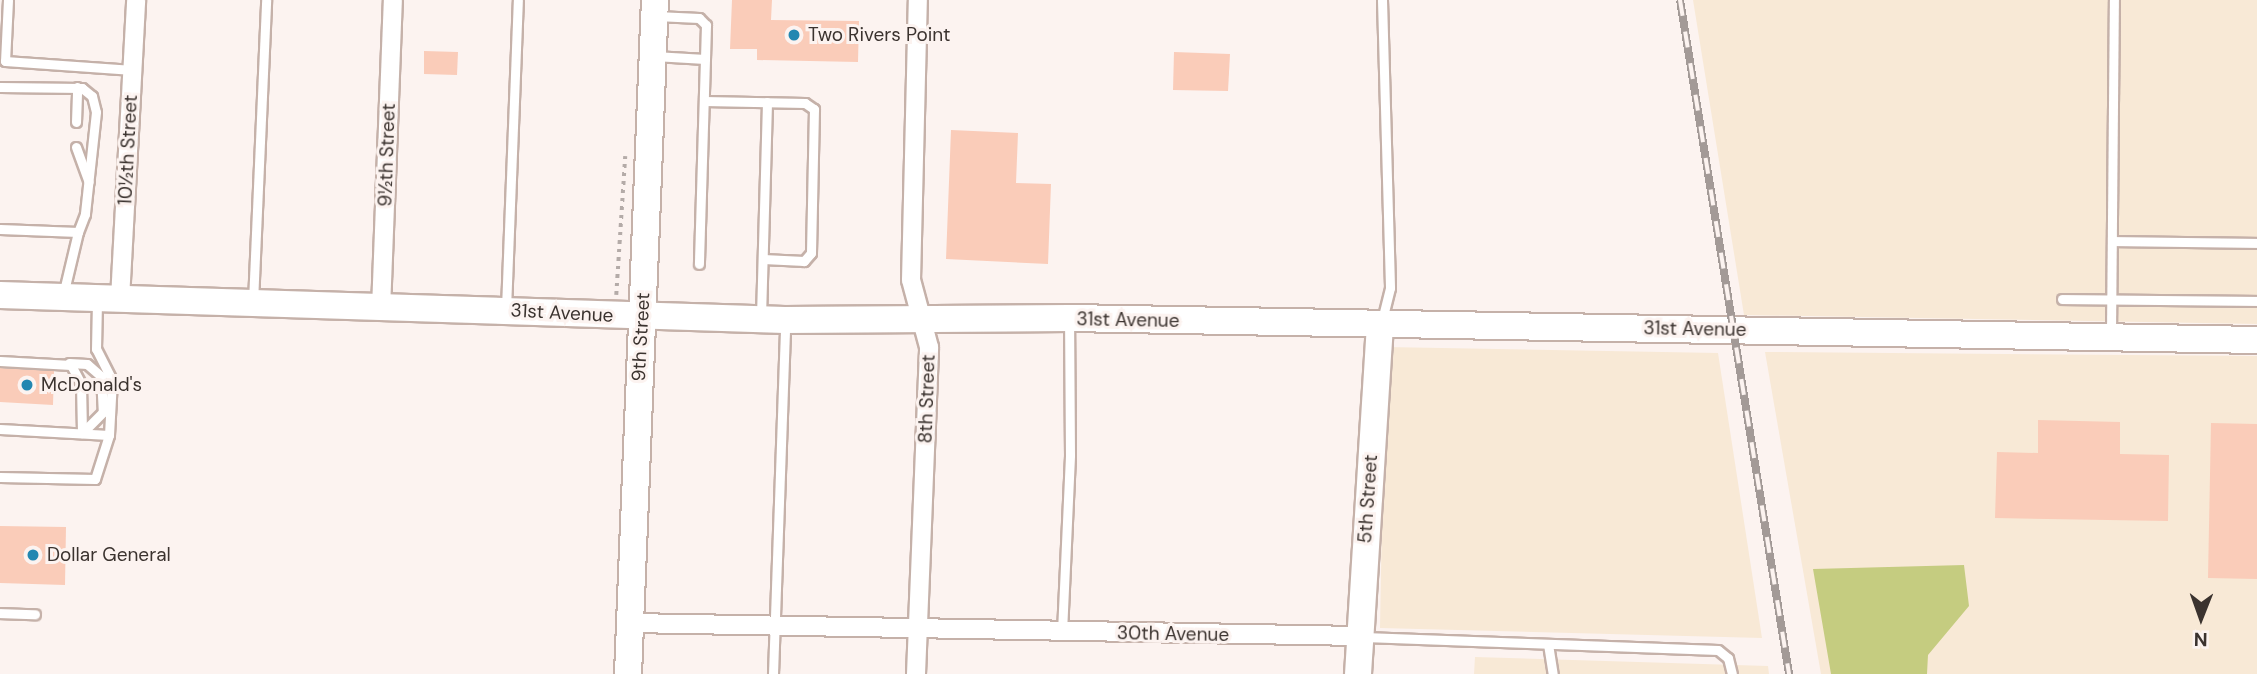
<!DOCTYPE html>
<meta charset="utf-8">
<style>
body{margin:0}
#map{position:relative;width:2257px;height:674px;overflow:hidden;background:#fcf3f0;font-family:"DM Sans",sans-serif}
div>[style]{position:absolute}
.industrial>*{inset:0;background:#f8e9d6}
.forest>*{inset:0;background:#c5cc80}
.building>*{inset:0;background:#faccb9}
.path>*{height:3.5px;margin-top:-1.75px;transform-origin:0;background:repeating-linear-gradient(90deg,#b4aba8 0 3.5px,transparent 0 8.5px)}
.roads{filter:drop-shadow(2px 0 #c5b1a9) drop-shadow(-2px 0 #c5b1a9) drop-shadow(0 2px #c5b1a9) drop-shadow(0 -2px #c5b1a9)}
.lane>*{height:9px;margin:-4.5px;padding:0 4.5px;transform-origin:4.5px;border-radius:4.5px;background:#fff}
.street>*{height:18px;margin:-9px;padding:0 9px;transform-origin:9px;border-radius:9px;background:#fff}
.secondary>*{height:26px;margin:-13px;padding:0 13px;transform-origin:13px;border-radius:13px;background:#fff}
.rail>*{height:8px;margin-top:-4px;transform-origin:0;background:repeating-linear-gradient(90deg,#fcf3f0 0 16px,#a39a97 0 32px);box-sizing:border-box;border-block:2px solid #a39a97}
.dots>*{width:19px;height:19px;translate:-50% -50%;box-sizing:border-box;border:4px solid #fcf3f0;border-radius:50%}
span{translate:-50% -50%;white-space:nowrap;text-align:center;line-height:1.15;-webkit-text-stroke:6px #fcf3f0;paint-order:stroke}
.poi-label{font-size:19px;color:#3b332f}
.left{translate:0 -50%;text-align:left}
.street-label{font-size:19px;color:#3b332f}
.north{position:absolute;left:2166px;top:583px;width:70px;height:70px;-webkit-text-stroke:5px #fcf3f0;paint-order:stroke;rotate:181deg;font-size:19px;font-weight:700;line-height:28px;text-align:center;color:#3b332f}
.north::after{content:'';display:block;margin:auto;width:24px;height:32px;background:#3b332f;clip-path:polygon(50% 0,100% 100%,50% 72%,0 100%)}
</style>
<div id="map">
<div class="industrial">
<div style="clip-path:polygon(1693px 0,2257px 0,2257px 324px,1744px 315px)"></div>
<div style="clip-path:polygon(1385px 347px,1718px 353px,1762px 638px,1380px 628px)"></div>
<div style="clip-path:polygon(1765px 352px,2257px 356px,2257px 674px,1821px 674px)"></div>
<div style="clip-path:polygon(1475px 657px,1768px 666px,1769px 674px,1474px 674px)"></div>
</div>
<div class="forest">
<div style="clip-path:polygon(1964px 565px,1969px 606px,1928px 655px,1927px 674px,1831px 674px,1813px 569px)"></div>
</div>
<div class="building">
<div style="clip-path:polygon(732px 0,772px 0,771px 20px,859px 21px,858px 62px,757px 60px,757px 49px,730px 49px)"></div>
<div style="clip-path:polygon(424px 51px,458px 52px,457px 75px,424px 74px)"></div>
<div style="clip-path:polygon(1174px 52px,1230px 54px,1228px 91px,1173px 90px)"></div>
<div style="clip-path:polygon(951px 130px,1018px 133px,1016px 183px,1051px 184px,1048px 264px,946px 259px)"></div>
<div style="clip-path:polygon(0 368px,54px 371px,53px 405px,0 402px)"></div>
<div style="clip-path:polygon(2038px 420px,2120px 422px,2120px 454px,2169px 455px,2168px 521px,1995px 518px,1997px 452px,2038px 453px)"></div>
<div style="clip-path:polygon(2211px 423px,2257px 424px,2257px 579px,2208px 578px)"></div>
<div style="clip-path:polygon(0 526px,66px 527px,65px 585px,0 583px)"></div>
</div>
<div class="path">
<div style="left:616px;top:295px;width:139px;rotate:-86.3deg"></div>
</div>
<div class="roads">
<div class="lane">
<div style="left:8px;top:0;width:61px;rotate:92.8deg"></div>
<div style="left:5px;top:61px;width:128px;rotate:4deg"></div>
<div style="left:1382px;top:0;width:288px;rotate:88.4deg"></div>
<div style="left:1390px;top:288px;width:33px;rotate:104deg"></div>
<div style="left:656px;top:16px;width:43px;rotate:2.7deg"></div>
<div style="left:699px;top:18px;width:10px;rotate:45deg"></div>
<div style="left:706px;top:25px;width:239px;rotate:91.7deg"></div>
<div style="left:654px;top:56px;width:51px;rotate:3.4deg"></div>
<div style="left:0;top:87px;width:82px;rotate:0.7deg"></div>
<div style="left:82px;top:88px;width:13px;rotate:39deg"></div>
<div style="left:92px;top:96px;width:16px;rotate:76deg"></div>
<div style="left:96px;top:112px;width:103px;rotate:96.2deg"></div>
<div style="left:85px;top:214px;width:19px;rotate:111deg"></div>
<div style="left:78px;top:232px;width:78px;rotate:-177.8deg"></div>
<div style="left:704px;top:101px;width:101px;rotate:1.1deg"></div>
<div style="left:805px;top:103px;width:11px;rotate:34deg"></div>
<div style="left:814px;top:109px;width:144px;rotate:91.2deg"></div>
<div style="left:811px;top:253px;width:11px;rotate:131deg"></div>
<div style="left:804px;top:261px;width:41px;rotate:-177.2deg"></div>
<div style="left:76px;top:122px;width:35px;rotate:-88deg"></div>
<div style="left:76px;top:147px;width:37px;rotate:70deg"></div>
<div style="left:2113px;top:241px;width:144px;rotate:0.8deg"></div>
<div style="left:63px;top:295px;width:65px;rotate:-76.6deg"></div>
<div style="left:2062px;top:299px;width:195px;rotate:0.6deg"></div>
<div style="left:253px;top:302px;width:302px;rotate:-87.5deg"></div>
<div style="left:506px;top:309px;width:309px;rotate:-87.8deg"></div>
<div style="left:761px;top:317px;width:215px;rotate:-88.4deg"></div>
<div style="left:2111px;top:334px;width:334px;rotate:-89.5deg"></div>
<div style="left:0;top:361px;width:71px;rotate:3.2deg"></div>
<div style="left:71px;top:365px;width:21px;rotate:62deg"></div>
<div style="left:81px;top:384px;width:49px;rotate:88.8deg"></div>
<div style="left:69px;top:363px;width:18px;rotate:3deg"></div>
<div style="left:87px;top:364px;width:18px;rotate:41deg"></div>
<div style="left:101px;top:376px;width:36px;rotate:87deg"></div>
<div style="left:103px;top:412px;width:30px;rotate:135deg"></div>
<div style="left:0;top:429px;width:109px;rotate:3.2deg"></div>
<div style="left:0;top:477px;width:95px;rotate:1.2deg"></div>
<div style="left:95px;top:479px;width:46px;rotate:-72.3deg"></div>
<div style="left:109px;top:435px;width:55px;rotate:-86.9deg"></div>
<div style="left:112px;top:380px;width:35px;rotate:-117deg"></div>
<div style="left:96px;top:349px;width:47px;rotate:-88.8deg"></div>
<div style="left:0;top:613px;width:35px;rotate:2deg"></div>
<div style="left:1062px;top:632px;width:177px;rotate:-87.4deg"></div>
<div style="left:1070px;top:455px;width:133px;rotate:-90.4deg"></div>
<div style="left:1364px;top:637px;width:354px;rotate:2.1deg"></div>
<div style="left:1718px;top:650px;width:13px;rotate:39deg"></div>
<div style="left:1728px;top:658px;width:16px;rotate:76deg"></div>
<div style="left:1548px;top:644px;width:30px;rotate:81deg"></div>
<div style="left:773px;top:674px;width:352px;rotate:-88deg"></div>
</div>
<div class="street">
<div style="left:120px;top:299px;width:299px;rotate:-86.9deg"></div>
<div style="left:381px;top:309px;width:309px;rotate:-87.8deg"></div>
<div style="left:629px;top:623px;width:730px;rotate:1.02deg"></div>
<div style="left:916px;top:674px;width:327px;rotate:-87.7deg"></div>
<div style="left:929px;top:347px;width:69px;rotate:-105deg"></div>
<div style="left:911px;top:280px;width:280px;rotate:-88.6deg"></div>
</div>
<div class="secondary">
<div style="left:0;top:295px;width:785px;rotate:1.82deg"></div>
<div style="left:785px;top:320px;width:284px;rotate:-0.4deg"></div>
<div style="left:1069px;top:318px;width:1188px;rotate:1.06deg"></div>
<div style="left:628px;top:674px;width:675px;rotate:-87.71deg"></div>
<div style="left:1358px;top:674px;width:350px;rotate:-86.4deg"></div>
</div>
</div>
<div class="rail">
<div style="left:1680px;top:0;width:683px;rotate:80.81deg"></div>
</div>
<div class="dots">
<div style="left:794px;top:35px;background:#2387b1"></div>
<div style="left:27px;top:385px;background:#2387b1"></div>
<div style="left:33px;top:555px;background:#2387b1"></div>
</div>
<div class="poi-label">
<span class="left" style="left:808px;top:35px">Two Rivers Point</span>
<span class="left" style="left:41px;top:385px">McDonald's</span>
<span class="left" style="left:47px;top:555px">Dollar General</span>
</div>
<div class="street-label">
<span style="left:128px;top:150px;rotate:-87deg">10½th Street</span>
<span style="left:387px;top:155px;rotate:-88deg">9½th Street</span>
<span style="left:562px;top:313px;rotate:3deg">31st Avenue</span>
<span style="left:1128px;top:320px;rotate:1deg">31st Avenue</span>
<span style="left:1695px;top:329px;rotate:1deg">31st Avenue</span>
<span style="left:641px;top:337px;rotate:-87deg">9th Street</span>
<span style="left:927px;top:399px;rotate:-88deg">8th Street</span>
<span style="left:1368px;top:499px;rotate:-86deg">5th Street</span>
<span style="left:1173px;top:634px;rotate:1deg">30th Avenue</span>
</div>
<div class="north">N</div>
</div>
